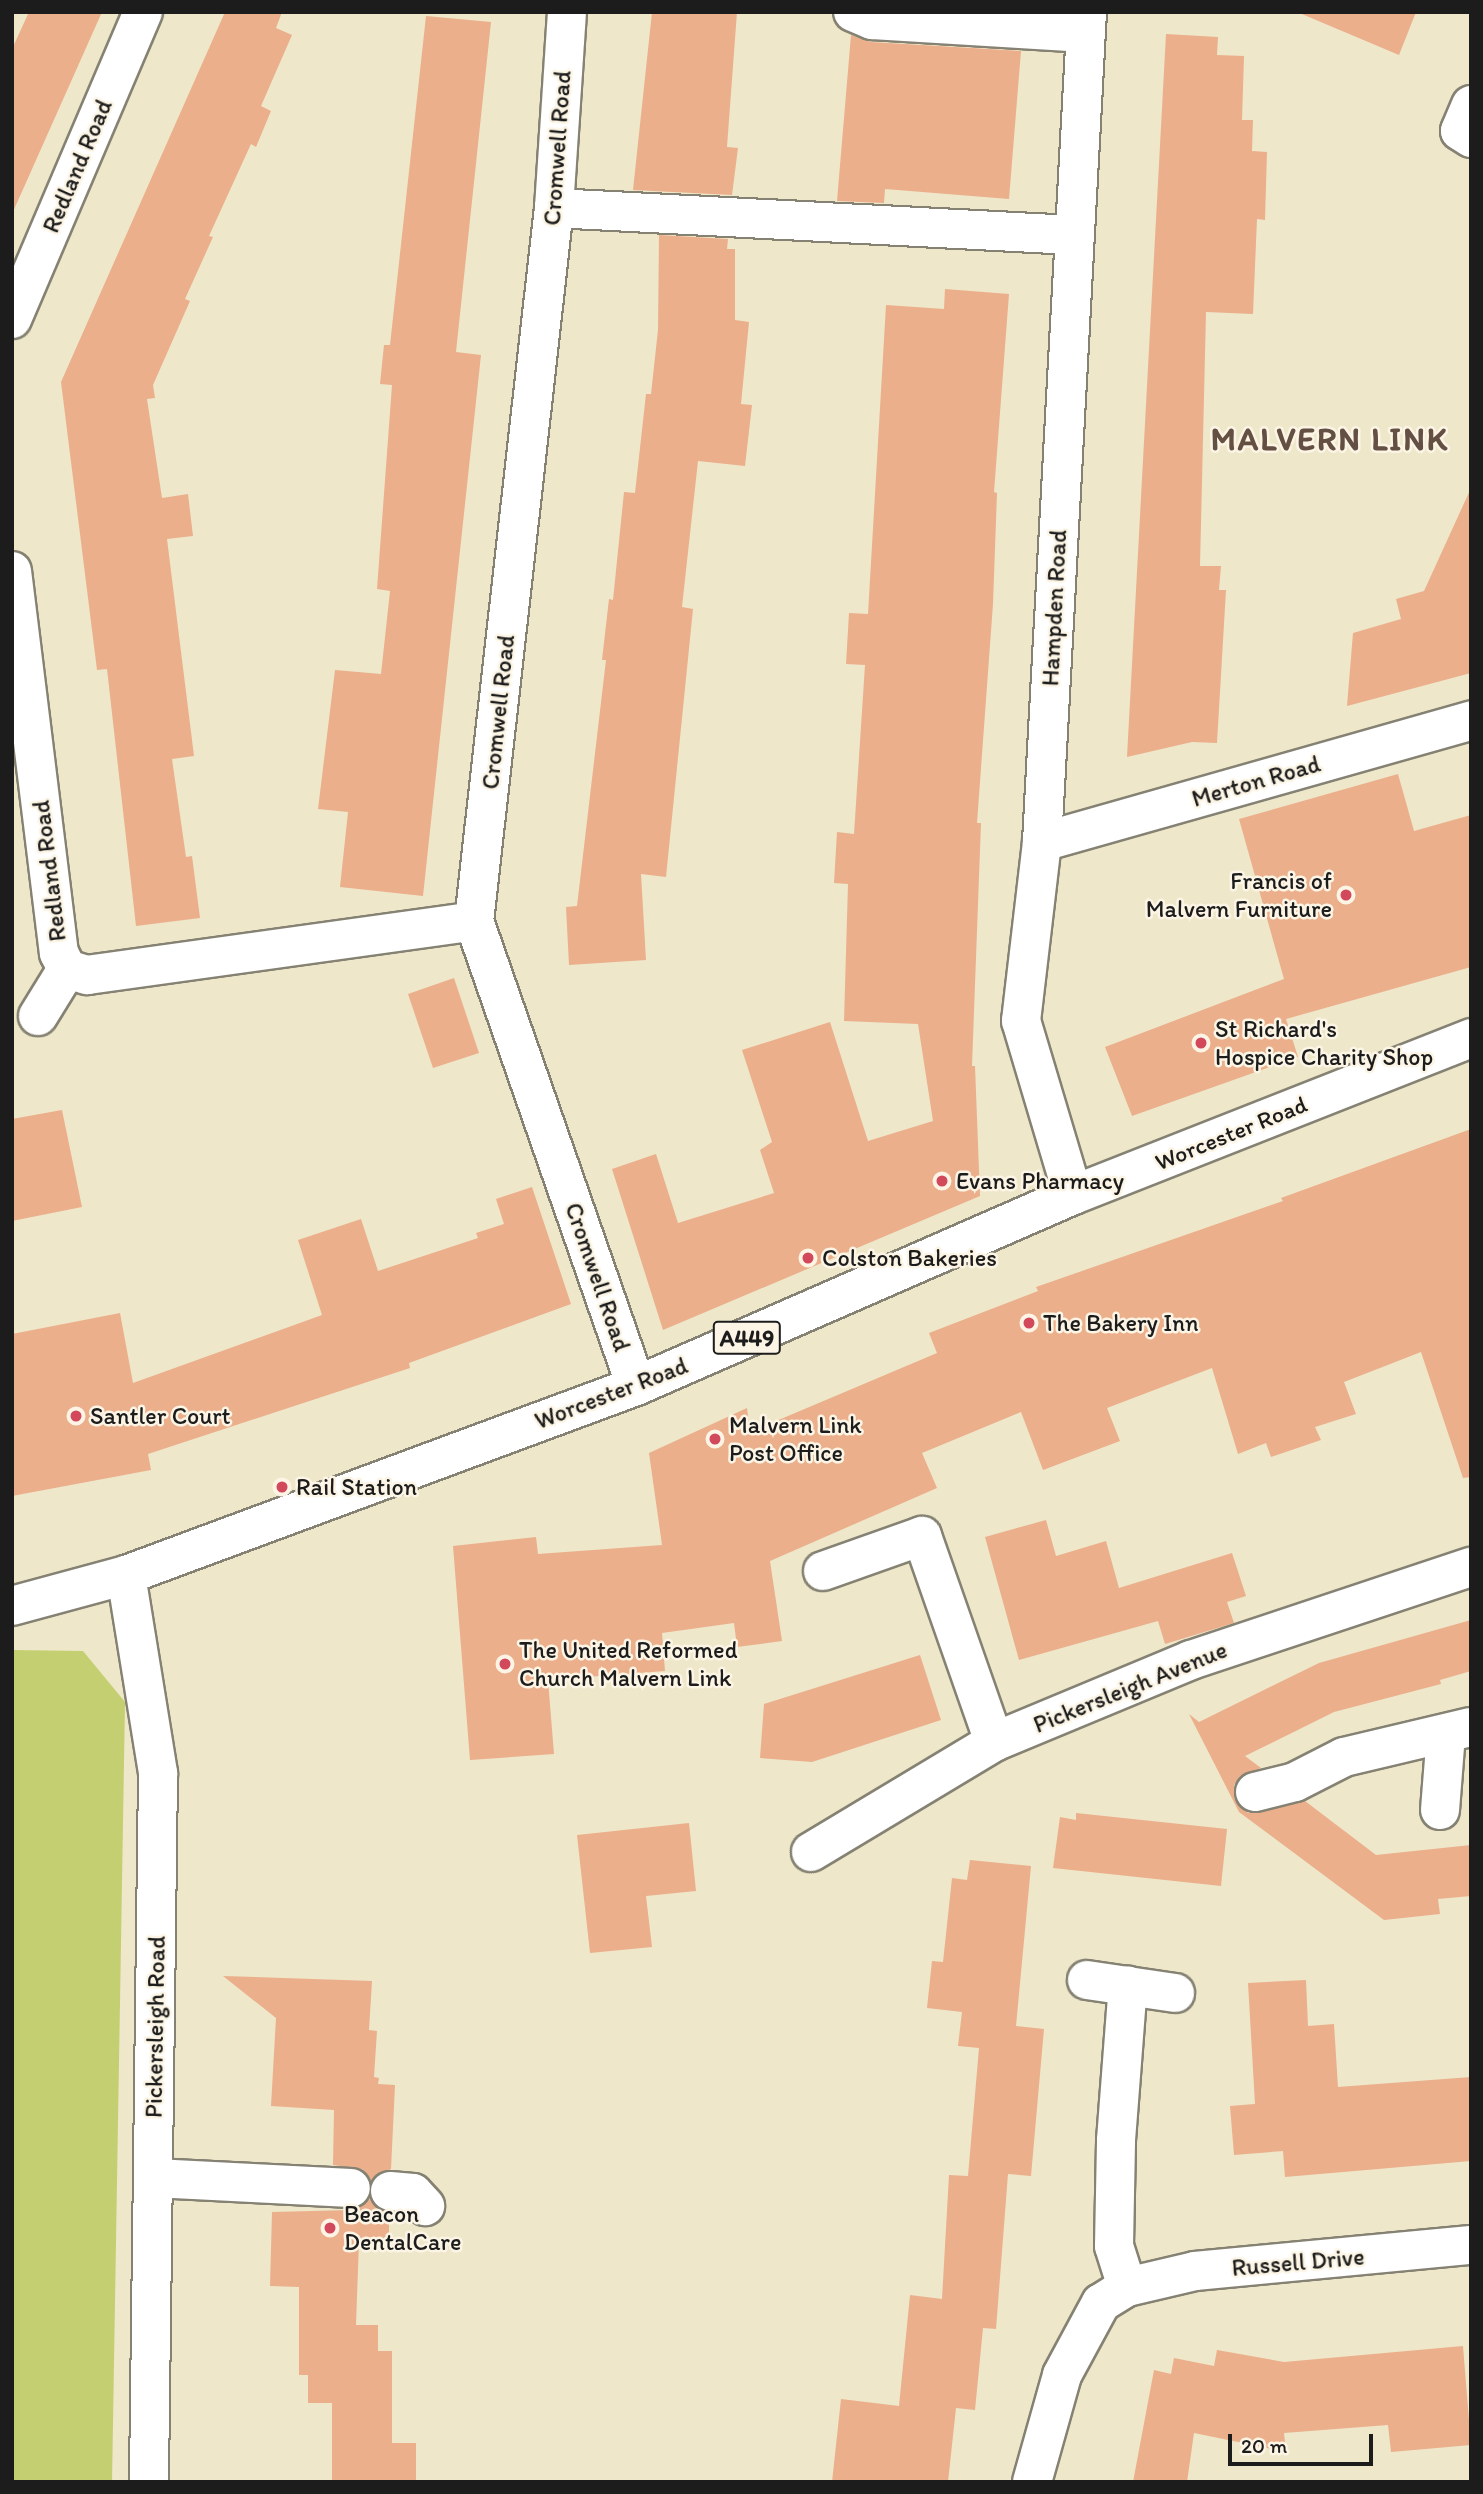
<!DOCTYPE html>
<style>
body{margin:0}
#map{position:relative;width:1483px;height:2494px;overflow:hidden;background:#eee7ca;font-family:Itim,sans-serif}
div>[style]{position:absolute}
.green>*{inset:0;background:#c3cf70}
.building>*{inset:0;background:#ebaf8c}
.roads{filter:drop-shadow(2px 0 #858273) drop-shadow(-2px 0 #858273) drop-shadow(0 2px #858273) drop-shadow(0 -2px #858273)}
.minor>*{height:38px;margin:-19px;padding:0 19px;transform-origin:19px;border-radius:19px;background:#fff}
.highway>*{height:38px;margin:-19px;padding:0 19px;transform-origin:19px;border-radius:19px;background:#fff}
.dots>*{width:19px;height:19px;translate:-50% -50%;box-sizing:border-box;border:4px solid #fcf5e5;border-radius:50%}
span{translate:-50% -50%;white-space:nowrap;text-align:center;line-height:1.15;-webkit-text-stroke:5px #fcf5e5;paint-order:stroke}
.shield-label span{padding:2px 5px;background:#fcf5e5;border:2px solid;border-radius:5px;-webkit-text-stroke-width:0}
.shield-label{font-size:23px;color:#1c1c1c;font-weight:700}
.street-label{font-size:24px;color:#1c1c1c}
.poi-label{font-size:24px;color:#1c1c1c}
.right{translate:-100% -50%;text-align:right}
.left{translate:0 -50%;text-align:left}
.district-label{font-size:32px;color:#644f43;font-weight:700;letter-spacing:2px}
.frame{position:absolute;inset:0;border:14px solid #1c1c1c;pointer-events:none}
.scale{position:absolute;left:1228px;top:2434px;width:145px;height:32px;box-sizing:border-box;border:4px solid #1c1c1c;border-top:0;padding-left:9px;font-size:21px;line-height:24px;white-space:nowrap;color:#1c1c1c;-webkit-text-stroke:5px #fcf5e5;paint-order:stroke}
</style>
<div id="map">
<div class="green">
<div style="clip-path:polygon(12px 1650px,83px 1651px,125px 1702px,112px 2482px,12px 2482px)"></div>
</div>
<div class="building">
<div style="clip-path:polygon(29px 12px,102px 12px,12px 214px,12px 49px)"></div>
<div style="clip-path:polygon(225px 12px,282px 12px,276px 28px,292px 35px,261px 106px,271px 111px,256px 147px,251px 144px,209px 236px,213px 237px,185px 299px,190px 301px,153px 385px,155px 398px,147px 399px,162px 498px,188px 494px,193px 536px,167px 539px,194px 756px,172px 759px,186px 857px,192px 856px,200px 918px,136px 926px,107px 669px,97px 670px,61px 382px)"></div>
<div style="clip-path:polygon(652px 12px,737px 12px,727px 147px,738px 148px,732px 195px,633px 190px)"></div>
<div style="clip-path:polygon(1297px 12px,1416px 12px,1399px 55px)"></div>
<div style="clip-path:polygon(426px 16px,491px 22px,456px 352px,481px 355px,423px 896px,340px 887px,348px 812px,318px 809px,335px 670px,381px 674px,390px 591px,377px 589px,392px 385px,380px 384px,384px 345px,390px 345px)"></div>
<div style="clip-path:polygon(1166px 34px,1218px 37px,1217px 55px,1244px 56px,1242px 120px,1253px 120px,1252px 151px,1267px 152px,1265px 220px,1257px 219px,1253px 314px,1206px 312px,1200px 566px,1221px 566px,1219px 590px,1226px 590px,1217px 743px,1192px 742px,1127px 757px)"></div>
<div style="clip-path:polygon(851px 35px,871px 42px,1021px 51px,1009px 199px,885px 189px,884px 203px,837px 201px)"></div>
<div style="clip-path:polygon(659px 235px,728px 239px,727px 249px,735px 249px,735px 320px,749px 322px,741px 404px,752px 405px,745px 466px,698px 461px,682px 607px,693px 609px,666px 877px,641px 874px,646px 960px,569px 965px,566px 907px,577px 906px,606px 660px,602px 660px,609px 599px,613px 600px,624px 492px,635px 493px,646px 394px,651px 394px,658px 330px)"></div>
<div style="clip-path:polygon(945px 289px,1009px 294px,994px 492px,997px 493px,993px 604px,977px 823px,981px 823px,972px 1066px,975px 1066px,980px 1196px,663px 1330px,612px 1169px,656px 1154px,678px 1223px,774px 1193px,760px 1150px,772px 1142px,742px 1050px,830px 1022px,868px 1141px,933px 1121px,918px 1024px,844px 1021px,848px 884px,834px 883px,837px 832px,854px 834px,865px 665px,846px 664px,849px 613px,868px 614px,886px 305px,944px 309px)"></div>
<div style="clip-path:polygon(1471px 488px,1471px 673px,1347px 706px,1353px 633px,1401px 619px,1396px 599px,1424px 591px)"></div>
<div style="clip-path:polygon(1398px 774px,1414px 831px,1471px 815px,1471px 967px,1286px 1019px,1298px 1057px,1132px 1116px,1105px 1047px,1284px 979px,1239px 819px)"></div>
<div style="clip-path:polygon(454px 978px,479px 1053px,433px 1068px,408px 994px)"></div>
<div style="clip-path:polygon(62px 1110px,82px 1207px,12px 1221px,12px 1119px)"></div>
<div style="clip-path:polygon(1471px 1129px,1471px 1477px,1463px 1478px,1421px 1352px,1344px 1382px,1356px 1414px,1315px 1427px,1321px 1440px,1271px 1457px,1266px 1443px,1238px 1454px,1212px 1368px,1107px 1408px,1120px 1441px,1043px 1470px,1021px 1412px,922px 1453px,937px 1488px,770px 1561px,782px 1641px,737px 1647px,734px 1623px,662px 1633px,665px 1671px,548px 1680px,554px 1754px,470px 1760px,453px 1546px,536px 1537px,538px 1554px,662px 1545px,649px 1453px,747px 1408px,750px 1432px,937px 1353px,929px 1333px,1038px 1291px,1036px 1287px,1283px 1201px,1281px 1198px)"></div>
<div style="clip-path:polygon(532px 1187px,571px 1304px,409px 1363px,410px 1368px,148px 1454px,151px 1470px,12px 1496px,12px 1334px,120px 1313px,133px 1383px,322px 1315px,298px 1240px,361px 1219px,378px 1271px,478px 1238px,476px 1233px,504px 1224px,496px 1199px)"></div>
<div style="clip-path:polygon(1046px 1520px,1056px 1556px,1106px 1541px,1119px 1588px,1232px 1553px,1246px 1596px,1227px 1602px,1234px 1623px,1165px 1644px,1158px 1621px,1019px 1660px,985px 1537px)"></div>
<div style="clip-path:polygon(1471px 1620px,1471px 1671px,1440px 1680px,1441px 1684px,1334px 1712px,1245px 1756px,1261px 1768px,1240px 1776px,1234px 1785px,1234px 1798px,1248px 1813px,1305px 1801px,1376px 1855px,1471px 1845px,1471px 1896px,1438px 1899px,1440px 1914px,1384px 1920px,1239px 1812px,1189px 1714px,1199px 1722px,1319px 1663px)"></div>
<div style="clip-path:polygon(920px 1655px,941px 1720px,812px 1762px,760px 1758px,764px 1704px)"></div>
<div style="clip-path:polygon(1076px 1813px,1227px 1829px,1221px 1886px,1053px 1868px,1060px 1817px,1076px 1820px)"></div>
<div style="clip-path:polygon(689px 1823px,696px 1891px,646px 1896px,652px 1947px,590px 1953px,577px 1835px)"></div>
<div style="clip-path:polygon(970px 1860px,1031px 1866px,1016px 2026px,1044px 2029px,1031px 2176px,1008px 2174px,996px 2329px,983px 2328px,975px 2410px,956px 2408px,948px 2482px,832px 2482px,841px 2399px,899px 2406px,910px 2295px,942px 2299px,949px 2175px,968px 2176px,979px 2048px,958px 2046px,962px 2012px,927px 2008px,932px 1961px,943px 1962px,952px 1878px,967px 1880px)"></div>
<div style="clip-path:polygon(223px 1976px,372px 1981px,369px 2030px,377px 2031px,374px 2077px,379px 2078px,378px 2084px,395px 2085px,391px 2169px,371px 2181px,362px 2169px,333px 2165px,334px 2110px,271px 2106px,276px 2018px)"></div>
<div style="clip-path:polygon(1306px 1980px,1308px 2026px,1334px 2024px,1338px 2087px,1471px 2077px,1471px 2161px,1285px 2177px,1283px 2151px,1234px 2155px,1230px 2106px,1255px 2104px,1248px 1983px)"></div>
<div style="clip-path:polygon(370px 2199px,377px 2208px,389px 2213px,389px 2243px,359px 2242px,356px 2325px,378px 2325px,378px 2351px,392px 2351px,392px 2443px,416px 2443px,416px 2482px,332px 2482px,332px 2403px,308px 2403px,308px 2375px,299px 2375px,299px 2287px,270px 2286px,272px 2212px,351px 2210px)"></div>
<div style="clip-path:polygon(1463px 2346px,1471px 2445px,1391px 2452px,1388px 2425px,1284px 2433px,1286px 2452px,1194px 2433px,1187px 2482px,1133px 2482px,1154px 2370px,1171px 2374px,1174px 2358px,1214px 2366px,1217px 2350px,1284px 2362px)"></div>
</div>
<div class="roads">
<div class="minor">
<div style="left:567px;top:12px;width:196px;rotate:93.8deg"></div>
<div style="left:554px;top:208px;width:717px;rotate:96.4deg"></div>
<div style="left:474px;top:921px;width:492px;rotate:70.8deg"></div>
<div style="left:853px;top:12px;width:21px;rotate:23deg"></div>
<div style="left:872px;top:20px;width:214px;rotate:3.5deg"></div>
<div style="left:1471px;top:105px;width:28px;rotate:113deg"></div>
<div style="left:1460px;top:131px;width:13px;rotate:32deg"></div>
<div style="left:554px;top:208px;width:519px;rotate:2.98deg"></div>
<div style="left:12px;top:319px;width:334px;rotate:-66.9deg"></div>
<div style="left:12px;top:571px;width:385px;rotate:83deg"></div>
<div style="left:59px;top:953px;width:18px;rotate:63deg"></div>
<div style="left:67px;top:969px;width:21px;rotate:17deg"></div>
<div style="left:87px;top:975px;width:391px;rotate:-7.9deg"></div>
<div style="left:1042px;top:842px;width:446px;rotate:-15.8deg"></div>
<div style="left:38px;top:1016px;width:55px;rotate:-58.3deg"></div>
<div style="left:1073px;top:1195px;width:182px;rotate:-106.6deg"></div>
<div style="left:1021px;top:1021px;width:180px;rotate:-83.3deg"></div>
<div style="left:1042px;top:842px;width:831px;rotate:-86.9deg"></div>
<div style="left:823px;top:1571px;width:105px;rotate:-19.5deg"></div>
<div style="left:922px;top:1536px;width:218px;rotate:70.7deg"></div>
<div style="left:126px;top:1575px;width:201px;rotate:80.8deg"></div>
<div style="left:158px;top:1773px;width:709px;rotate:90.73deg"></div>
<div style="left:1255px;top:1792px;width:41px;rotate:-14deg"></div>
<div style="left:1295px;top:1782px;width:55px;rotate:-27deg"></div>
<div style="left:1344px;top:1757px;width:130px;rotate:-13.3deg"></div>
<div style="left:1440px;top:1810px;width:76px;rotate:-85.5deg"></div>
<div style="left:811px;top:1852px;width:214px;rotate:-31deg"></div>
<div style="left:994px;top:1742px;width:213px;rotate:-22.6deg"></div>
<div style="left:1191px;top:1660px;width:295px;rotate:-18.4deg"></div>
<div style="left:1087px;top:1980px;width:89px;rotate:8.4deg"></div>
<div style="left:154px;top:2178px;width:197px;rotate:2.9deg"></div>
<div style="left:390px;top:2191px;width:23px;rotate:5deg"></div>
<div style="left:413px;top:2193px;width:18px;rotate:47deg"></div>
<div style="left:1127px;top:2287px;width:43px;rotate:-107.6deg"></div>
<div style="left:1114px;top:2246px;width:106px;rotate:-88.9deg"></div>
<div style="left:1116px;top:2140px;width:155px;rotate:-85.6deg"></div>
<div style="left:1032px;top:2482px;width:111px;rotate:-74.3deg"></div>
<div style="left:1062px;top:2375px;width:82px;rotate:-61.6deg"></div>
<div style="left:1101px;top:2303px;width:31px;rotate:-32deg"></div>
<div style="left:1127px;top:2287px;width:70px;rotate:-13.2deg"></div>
<div style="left:1195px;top:2271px;width:277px;rotate:-5.4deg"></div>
</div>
<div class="highway">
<div style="left:12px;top:1606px;width:118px;rotate:-15.2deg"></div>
<div style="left:126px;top:1575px;width:544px;rotate:-20.33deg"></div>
<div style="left:636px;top:1386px;width:477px;rotate:-23.6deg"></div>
<div style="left:1073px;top:1195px;width:428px;rotate:-21.5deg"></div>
</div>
</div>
<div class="dots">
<div style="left:1346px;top:895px;background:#d1495b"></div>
<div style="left:1201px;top:1043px;background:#d1495b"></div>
<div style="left:942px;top:1181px;background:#d1495b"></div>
<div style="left:808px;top:1258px;background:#d1495b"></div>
<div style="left:1029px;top:1323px;background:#d1495b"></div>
<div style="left:76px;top:1416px;background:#d1495b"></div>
<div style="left:715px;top:1439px;background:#d1495b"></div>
<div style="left:282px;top:1487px;background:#d1495b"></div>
<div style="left:505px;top:1664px;background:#d1495b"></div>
<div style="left:330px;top:2228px;background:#d1495b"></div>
</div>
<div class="shield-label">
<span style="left:747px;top:1338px">A449</span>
</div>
<div class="street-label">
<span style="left:557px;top:148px;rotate:-86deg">Cromwell Road</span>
<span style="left:77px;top:166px;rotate:-67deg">Redland Road</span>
<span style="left:1054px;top:608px;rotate:-87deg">Hampden Road</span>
<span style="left:498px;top:712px;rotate:-84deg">Cromwell Road</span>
<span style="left:1256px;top:781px;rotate:-16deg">Merton Road</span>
<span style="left:49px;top:871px;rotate:-97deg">Redland Road</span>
<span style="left:1231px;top:1133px;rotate:-22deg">Worcester Road</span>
<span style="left:598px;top:1277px;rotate:71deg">Cromwell Road</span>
<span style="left:611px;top:1393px;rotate:-21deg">Worcester Road</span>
<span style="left:1130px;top:1687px;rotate:-22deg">Pickersleigh Avenue</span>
<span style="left:155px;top:2027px;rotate:-89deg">Pickersleigh Road</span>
<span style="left:1298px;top:2262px;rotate:-5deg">Russell Drive</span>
</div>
<div class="poi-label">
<span class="right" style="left:1332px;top:895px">Francis of<br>Malvern Furniture</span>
<span class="left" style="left:1215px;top:1043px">St Richard's<br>Hospice Charity Shop</span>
<span class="left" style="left:956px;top:1181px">Evans Pharmacy</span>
<span class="left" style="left:822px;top:1258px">Colston Bakeries</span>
<span class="left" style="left:1043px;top:1323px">The Bakery Inn</span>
<span class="left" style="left:90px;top:1416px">Santler Court</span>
<span class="left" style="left:729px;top:1439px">Malvern Link<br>Post Office</span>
<span class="left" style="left:296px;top:1487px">Rail Station</span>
<span class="left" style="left:519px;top:1664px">The United Reformed<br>Church Malvern Link</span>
<span class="left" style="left:344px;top:2228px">Beacon<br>DentalCare</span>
</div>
<div class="district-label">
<span style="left:1330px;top:439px">MALVERN LINK</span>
</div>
<div class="frame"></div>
<div class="scale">20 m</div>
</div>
